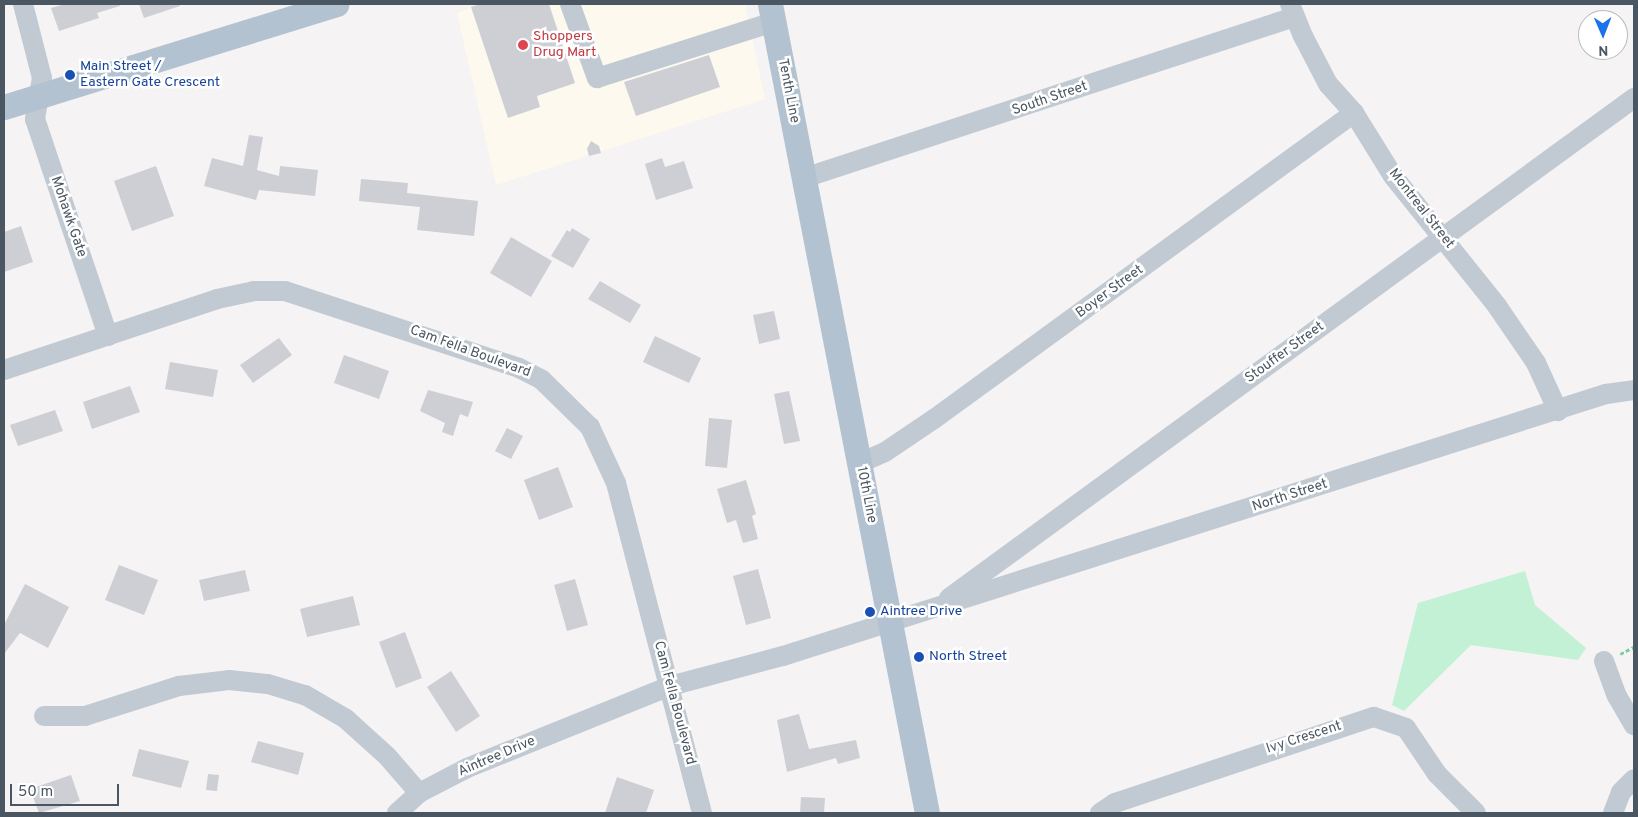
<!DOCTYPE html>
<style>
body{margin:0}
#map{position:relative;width:1638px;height:817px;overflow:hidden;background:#f5f3f3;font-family:Overpass,sans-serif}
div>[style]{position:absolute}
.commercial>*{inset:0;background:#fdf9ef}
.green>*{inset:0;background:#c3f1d5}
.building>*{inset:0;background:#cdcfd5}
.path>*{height:2.5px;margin-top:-1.25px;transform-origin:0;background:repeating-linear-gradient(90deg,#7ad0a6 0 4px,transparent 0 6.5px)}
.minor>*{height:20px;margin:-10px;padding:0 10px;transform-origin:10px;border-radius:10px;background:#c1cad2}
.major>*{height:25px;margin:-12.5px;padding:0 12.5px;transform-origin:12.5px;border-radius:12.5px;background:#b3c2d1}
.dots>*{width:14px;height:14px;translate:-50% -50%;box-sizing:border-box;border:2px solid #fff;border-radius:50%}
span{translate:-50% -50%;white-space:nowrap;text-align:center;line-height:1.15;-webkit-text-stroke:5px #fff;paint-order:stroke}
.health-label{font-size:14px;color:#be3a42}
.left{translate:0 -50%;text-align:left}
.transit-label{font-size:14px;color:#164399}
.street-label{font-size:14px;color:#4a5661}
.frame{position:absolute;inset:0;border:5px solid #4a5661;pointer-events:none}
.north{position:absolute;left:1578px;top:10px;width:50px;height:50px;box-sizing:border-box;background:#fff;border:1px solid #b7bbc0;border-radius:50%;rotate:179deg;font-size:14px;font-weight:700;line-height:20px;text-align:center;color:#4a5661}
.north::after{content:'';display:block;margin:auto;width:18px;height:22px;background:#1a73e8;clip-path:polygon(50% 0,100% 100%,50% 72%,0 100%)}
.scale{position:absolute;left:10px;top:784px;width:109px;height:22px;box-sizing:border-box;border:2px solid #4a5661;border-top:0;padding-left:6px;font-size:15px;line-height:18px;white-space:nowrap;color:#4a5661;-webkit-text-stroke:4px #fff;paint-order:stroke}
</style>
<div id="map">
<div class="commercial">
<div style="clip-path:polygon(482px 4px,745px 4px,765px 99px,496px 185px,457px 13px)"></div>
</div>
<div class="green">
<div style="clip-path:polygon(1525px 571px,1535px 605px,1586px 648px,1578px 660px,1471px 645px,1404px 711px,1392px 705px,1418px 603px)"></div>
</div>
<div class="building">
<div style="clip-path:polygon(65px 4px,119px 4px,120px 6px,97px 13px,99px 18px,59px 31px,51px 8px)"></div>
<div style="clip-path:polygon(139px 4px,179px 4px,180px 6px,144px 18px)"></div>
<div style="clip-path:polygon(480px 4px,549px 4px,575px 83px,537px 96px,540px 107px,508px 118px,471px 7px)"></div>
<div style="clip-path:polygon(709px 55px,720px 87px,636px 116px,624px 82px)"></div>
<div style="clip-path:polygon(249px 135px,263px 137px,257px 170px,279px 176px,280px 166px,318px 170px,315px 196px,259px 190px,256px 200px,204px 186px,212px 158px,243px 166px)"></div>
<div style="clip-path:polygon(591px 141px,599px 146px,601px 153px,589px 156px,587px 149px)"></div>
<div style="clip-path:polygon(662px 158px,665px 167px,684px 161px,693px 188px,656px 200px,645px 164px)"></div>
<div style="clip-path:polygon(156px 166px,174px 216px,132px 231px,114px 181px)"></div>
<div style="clip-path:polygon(361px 179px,408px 183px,407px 193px,478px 201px,474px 236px,417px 230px,420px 207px,359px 201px)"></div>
<div style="clip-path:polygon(21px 226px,33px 262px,4px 272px,4px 232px)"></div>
<div style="clip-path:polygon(572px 228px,590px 239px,573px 268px,551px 256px,567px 230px,570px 232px)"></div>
<div style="clip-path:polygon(511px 237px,552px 261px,531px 297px,490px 273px)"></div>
<div style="clip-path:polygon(600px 281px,641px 305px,630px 323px,588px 299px)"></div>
<div style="clip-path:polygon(774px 311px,780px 339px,759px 344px,753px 315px)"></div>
<div style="clip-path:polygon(655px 336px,701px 358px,689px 383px,643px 362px)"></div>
<div style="clip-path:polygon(279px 338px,292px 355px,253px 383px,240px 365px)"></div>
<div style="clip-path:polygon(344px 355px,389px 371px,379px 399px,334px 383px)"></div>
<div style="clip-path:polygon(170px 362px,218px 370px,213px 397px,165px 389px)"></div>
<div style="clip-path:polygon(130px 386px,140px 412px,92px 429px,83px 402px)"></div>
<div style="clip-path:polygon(428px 390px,473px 402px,468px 417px,460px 414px,453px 436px,442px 432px,445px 423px,420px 411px)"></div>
<div style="clip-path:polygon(789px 391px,800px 441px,784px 444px,774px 394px)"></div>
<div style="clip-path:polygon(55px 410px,63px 431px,18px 446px,10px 425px)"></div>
<div style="clip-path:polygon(709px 418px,732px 420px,727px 468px,705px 466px)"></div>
<div style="clip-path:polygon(507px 428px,523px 436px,511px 459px,495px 451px)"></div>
<div style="clip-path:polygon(558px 467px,573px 507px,539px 520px,524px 480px)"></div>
<div style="clip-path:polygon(746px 480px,756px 514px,752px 516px,758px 539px,743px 543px,736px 520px,727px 523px,717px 489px)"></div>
<div style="clip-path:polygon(119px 565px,158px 580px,144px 615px,105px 600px)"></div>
<div style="clip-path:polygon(758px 569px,771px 618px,746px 625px,733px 576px)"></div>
<div style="clip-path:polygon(245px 570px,250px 591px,204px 601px,199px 580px)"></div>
<div style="clip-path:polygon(575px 579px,588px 625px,567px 631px,554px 585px)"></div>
<div style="clip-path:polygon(25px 584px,69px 607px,48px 648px,20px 633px,4px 654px,4px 625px)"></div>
<div style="clip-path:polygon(353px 596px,360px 625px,307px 637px,300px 609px)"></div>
<div style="clip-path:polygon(405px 632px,422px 678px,396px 688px,379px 642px)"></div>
<div style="clip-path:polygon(451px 671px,480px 716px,456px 732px,427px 687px)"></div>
<div style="clip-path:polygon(799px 714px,809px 749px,856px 740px,860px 758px,838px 764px,836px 758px,787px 772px,777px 720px)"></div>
<div style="clip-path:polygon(258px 741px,304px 753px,298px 775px,251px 762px)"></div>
<div style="clip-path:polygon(139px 749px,189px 761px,181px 788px,132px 776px)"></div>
<div style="clip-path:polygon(208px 774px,219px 775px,217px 791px,206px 790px)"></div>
<div style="clip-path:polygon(71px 775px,80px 801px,39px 813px,30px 789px)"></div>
<div style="clip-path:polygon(617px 777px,654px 790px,646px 813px,605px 813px)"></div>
<div style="clip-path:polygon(801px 797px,825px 798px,824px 813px,800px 813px)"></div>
</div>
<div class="path">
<div style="left:1620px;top:654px;width:16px;rotate:-27deg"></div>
</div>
<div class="minor">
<div style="left:23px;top:4px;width:76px;rotate:75.6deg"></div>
<div style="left:42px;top:78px;width:42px;rotate:99.7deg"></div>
<div style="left:35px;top:119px;width:229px;rotate:71.4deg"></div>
<div style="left:570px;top:4px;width:79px;rotate:70deg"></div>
<div style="left:597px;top:78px;width:186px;rotate:-17.6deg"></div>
<div style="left:1290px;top:4px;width:35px;rotate:68deg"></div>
<div style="left:1303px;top:36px;width:54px;rotate:62.5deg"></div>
<div style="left:1328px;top:84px;width:39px;rotate:48deg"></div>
<div style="left:1354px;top:113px;width:74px;rotate:58.2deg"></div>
<div style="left:1393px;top:176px;width:166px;rotate:51.3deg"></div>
<div style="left:1497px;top:306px;width:69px;rotate:55.6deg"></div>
<div style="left:1536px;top:363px;width:53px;rotate:65.4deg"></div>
<div style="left:804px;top:178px;width:516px;rotate:-18.19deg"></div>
<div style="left:4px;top:370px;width:225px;rotate:-18.4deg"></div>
<div style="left:217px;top:299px;width:38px;rotate:-12deg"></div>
<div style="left:254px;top:291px;width:31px"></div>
<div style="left:285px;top:291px;width:246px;rotate:18.2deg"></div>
<div style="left:519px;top:368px;width:25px;rotate:27deg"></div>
<div style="left:541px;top:379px;width:69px;rotate:44.4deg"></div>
<div style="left:590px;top:427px;width:62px;rotate:65.1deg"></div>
<div style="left:616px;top:483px;width:341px;rotate:75.4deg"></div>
<div style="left:860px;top:463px;width:27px;rotate:-24deg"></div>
<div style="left:885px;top:452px;width:59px;rotate:-34deg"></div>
<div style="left:934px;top:419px;width:520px;rotate:-36.08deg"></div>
<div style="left:949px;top:598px;width:848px;rotate:-36.13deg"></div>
<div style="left:1604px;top:661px;width:37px;rotate:70deg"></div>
<div style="left:1617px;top:696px;width:34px;rotate:60deg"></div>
<div style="left:44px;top:716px;width:41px"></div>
<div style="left:85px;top:716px;width:99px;rotate:-17.7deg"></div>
<div style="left:179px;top:686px;width:50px;rotate:-6.8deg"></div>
<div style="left:229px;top:680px;width:39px;rotate:6deg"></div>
<div style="left:268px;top:684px;width:39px;rotate:17deg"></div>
<div style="left:305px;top:695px;width:48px;rotate:30.3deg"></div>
<div style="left:346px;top:719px;width:55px;rotate:42.1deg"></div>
<div style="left:387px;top:756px;width:49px;rotate:49.1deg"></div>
<div style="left:397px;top:813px;width:30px;rotate:-42deg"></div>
<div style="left:419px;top:793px;width:54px;rotate:-27.5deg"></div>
<div style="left:467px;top:768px;width:219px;rotate:-22deg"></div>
<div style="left:670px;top:686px;width:117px;rotate:-14.9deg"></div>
<div style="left:783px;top:656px;width:864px;rotate:-17.66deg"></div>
<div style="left:1606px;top:394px;width:28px;rotate:-8deg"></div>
<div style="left:1100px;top:813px;width:18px;rotate:-34deg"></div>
<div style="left:1115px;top:803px;width:273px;rotate:-18.4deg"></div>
<div style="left:1374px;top:717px;width:34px;rotate:19deg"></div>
<div style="left:1406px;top:728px;width:55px;rotate:56deg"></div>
<div style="left:1437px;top:774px;width:55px;rotate:45deg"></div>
<div style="left:1613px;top:813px;width:22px;rotate:-69deg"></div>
<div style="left:1621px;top:792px;width:18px;rotate:-45deg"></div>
</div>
<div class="major">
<div style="left:770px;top:4px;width:824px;rotate:79.02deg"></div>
<div style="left:4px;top:107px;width:348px;rotate:-17.2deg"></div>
</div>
<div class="dots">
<div style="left:523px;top:45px;background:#e0444e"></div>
<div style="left:70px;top:75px;background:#1a4fb4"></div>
<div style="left:870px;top:612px;background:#1a4fb4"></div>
<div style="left:919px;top:657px;background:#1a4fb4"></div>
</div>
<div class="health-label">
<span class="left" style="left:533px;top:45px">Shoppers<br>Drug Mart</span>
</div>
<div class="transit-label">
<span class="left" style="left:80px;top:75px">Main Street /<br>Eastern Gate Crescent</span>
<span class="left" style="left:880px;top:612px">Aintree Drive</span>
<span class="left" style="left:929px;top:657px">North Street</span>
</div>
<div class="street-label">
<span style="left:788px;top:91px;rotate:79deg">Tenth Line</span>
<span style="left:1050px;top:99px;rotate:-19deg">South Street</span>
<span style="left:1421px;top:209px;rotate:52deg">Montreal Street</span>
<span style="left:68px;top:217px;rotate:71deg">Mohawk Gate</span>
<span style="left:1110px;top:292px;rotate:-36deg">Boyer Street</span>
<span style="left:470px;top:352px;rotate:20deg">Cam Fella Boulevard</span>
<span style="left:1285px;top:353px;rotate:-36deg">Stouffer Street</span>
<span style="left:866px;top:495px;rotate:79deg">10th Line</span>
<span style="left:1290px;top:496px;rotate:-18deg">North Street</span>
<span style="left:674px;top:703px;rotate:75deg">Cam Fella Boulevard</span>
<span style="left:1304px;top:738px;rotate:-18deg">Ivy Crescent</span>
<span style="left:497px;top:757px;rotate:-23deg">Aintree Drive</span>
</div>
<div class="frame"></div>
<div class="north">N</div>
<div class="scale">50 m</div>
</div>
